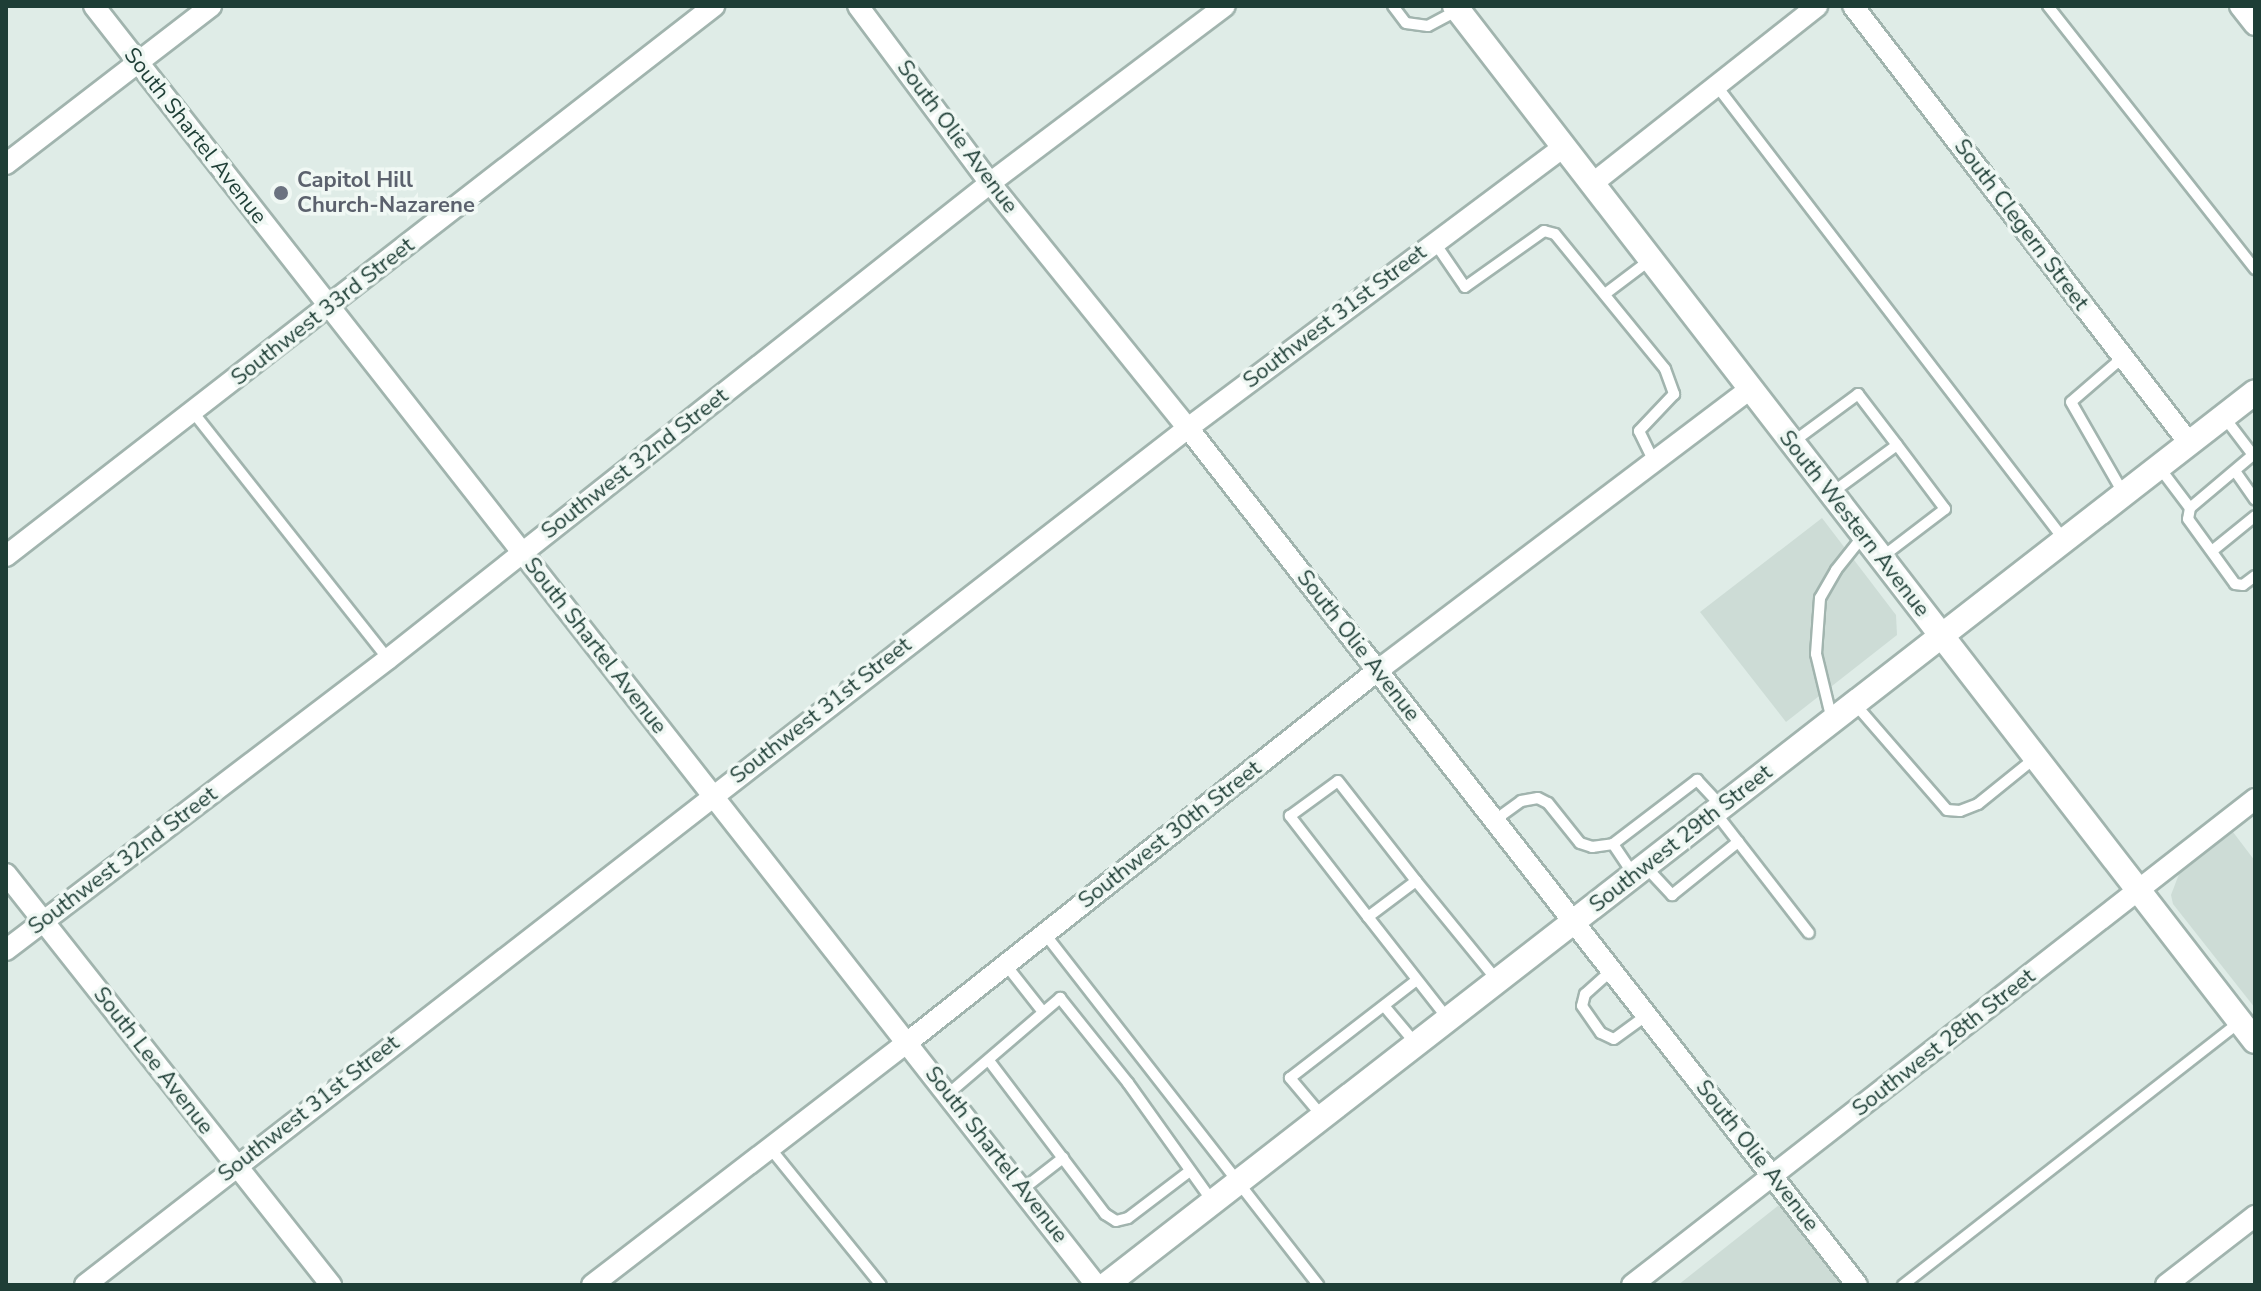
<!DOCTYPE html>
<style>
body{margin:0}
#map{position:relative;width:2261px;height:1291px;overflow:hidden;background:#dfece7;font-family:"Nunito Sans",sans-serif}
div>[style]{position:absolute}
.built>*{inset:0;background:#cddcd6}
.roads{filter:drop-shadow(2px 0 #a1b4ae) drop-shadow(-2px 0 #a1b4ae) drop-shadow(0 2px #a1b4ae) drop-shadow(0 -2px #a1b4ae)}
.lane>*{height:10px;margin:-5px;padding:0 5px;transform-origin:5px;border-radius:5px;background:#fff}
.street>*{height:20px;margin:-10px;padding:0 10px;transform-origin:10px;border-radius:10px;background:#fff}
.secondary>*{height:24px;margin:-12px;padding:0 12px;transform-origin:12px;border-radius:12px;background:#fff}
.dots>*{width:22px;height:22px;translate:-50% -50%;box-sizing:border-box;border:4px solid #f0f8f4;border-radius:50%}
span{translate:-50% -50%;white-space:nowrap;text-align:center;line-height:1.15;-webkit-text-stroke:7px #f0f8f4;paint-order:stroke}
.street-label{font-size:22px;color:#1e3e36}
.worship-label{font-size:22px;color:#5b616d;font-weight:700}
.left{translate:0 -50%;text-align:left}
.frame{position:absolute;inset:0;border:8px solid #1e3e36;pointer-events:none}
</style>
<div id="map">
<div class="built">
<div style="clip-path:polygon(1822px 518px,1896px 615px,1897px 635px,1786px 722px,1700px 612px)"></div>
<div style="clip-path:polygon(2233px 832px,2255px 861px,2255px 1008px,2173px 904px,2171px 895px,2179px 874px)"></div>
<div style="clip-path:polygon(1779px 1205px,1841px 1285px,1678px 1285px)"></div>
</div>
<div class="roads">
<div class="lane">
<div style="left:1393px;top:6px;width:21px;rotate:53deg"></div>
<div style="left:1406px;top:23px;width:22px;rotate:8deg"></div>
<div style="left:1428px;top:26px;width:34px;rotate:-28deg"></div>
<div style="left:2048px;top:6px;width:335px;rotate:51.8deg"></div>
<div style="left:1716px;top:85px;width:574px;rotate:52.57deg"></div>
<div style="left:1435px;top:243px;width:53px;rotate:55.7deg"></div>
<div style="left:1465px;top:287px;width:97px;rotate:-35.3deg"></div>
<div style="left:1544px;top:231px;width:11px;rotate:15deg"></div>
<div style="left:1555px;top:234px;width:174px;rotate:50.8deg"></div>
<div style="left:1665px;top:369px;width:27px;rotate:70deg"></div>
<div style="left:1674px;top:394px;width:51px;rotate:133.4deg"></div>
<div style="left:1639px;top:431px;width:34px;rotate:64deg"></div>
<div style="left:1605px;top:294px;width:56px;rotate:-37.1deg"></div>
<div style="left:2122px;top:358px;width:67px;rotate:139.2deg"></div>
<div style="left:2071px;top:402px;width:106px;rotate:60.1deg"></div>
<div style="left:193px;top:412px;width:315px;rotate:51.7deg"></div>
<div style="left:1793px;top:442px;width:81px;rotate:-36.4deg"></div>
<div style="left:1858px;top:394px;width:64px;rotate:52.6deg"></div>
<div style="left:2159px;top:467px;width:51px;rotate:52.9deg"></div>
<div style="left:2190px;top:508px;width:82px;rotate:-40.1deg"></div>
<div style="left:2253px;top:455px;width:48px;rotate:-127.3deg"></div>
<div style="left:2235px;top:471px;width:35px;rotate:55deg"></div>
<div style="left:1833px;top:492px;width:79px;rotate:-36.3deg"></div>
<div style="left:1897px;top:445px;width:80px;rotate:53.1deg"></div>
<div style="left:1945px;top:509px;width:79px;rotate:142.7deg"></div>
<div style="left:2190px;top:508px;width:11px;rotate:100deg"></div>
<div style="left:2188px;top:519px;width:80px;rotate:54.1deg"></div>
<div style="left:2235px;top:584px;width:8px;rotate:7deg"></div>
<div style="left:2243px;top:585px;width:15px;rotate:-37deg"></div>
<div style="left:2212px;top:551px;width:55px;rotate:-39.1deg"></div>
<div style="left:1855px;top:704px;width:140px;rotate:49deg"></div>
<div style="left:1947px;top:810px;width:13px;rotate:4deg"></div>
<div style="left:1960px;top:811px;width:19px;rotate:-21deg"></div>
<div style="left:1978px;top:804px;width:73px;rotate:-38.9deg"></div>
<div style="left:1832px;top:720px;width:68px;rotate:-103.6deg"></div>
<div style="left:1816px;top:654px;width:56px;rotate:-85.9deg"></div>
<div style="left:1820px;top:598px;width:32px;rotate:-60deg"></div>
<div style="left:1836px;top:570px;width:43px;rotate:-51.5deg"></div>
<div style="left:1715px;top:812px;width:153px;rotate:52.2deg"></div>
<div style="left:1495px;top:820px;width:32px;rotate:-36deg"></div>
<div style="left:1521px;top:801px;width:17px;rotate:-10deg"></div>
<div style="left:1538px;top:798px;width:11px;rotate:27deg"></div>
<div style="left:1548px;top:803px;width:51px;rotate:51.3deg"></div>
<div style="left:1580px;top:843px;width:13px;rotate:18deg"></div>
<div style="left:1592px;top:847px;width:21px;rotate:-8deg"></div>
<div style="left:1613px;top:844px;width:36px;rotate:56deg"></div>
<div style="left:1613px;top:844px;width:106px;rotate:-37.3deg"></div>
<div style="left:1697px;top:780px;width:34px;rotate:47deg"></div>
<div style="left:1645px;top:866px;width:40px;rotate:47deg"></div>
<div style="left:1672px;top:895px;width:85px;rotate:-38.8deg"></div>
<div style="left:1368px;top:917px;width:128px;rotate:-127.7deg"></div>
<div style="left:1290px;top:816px;width:59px;rotate:-36.1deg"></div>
<div style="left:1338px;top:781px;width:127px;rotate:52deg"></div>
<div style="left:1045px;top:934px;width:445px;rotate:52.1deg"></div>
<div style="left:1006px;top:965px;width:60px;rotate:51.8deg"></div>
<div style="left:1612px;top:970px;width:36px;rotate:138deg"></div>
<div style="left:1585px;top:994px;width:12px;rotate:104deg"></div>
<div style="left:1582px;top:1006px;width:33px;rotate:55deg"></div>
<div style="left:1601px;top:1033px;width:14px;rotate:25deg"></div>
<div style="left:1614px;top:1039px;width:41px;rotate:-36deg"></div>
<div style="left:1385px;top:1007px;width:48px;rotate:50deg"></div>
<div style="left:1448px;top:1019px;width:130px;rotate:-128.1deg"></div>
<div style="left:1368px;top:917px;width:60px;rotate:-36.9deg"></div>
<div style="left:1416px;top:881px;width:127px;rotate:50.8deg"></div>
<div style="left:990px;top:1062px;width:191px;rotate:52.9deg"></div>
<div style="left:1105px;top:1214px;width:13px;rotate:32deg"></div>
<div style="left:1116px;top:1221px;width:12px;rotate:-14deg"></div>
<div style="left:1128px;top:1218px;width:78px;rotate:-37.2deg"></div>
<div style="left:948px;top:1094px;width:148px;rotate:-40.6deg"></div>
<div style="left:1060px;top:998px;width:109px;rotate:51.3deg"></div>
<div style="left:1128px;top:1083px;width:146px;rotate:54.5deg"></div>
<div style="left:1322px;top:1116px;width:50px;rotate:-130.1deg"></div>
<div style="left:1290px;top:1078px;width:160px;rotate:-37.7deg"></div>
<div style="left:770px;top:1148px;width:176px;rotate:51deg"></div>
<div style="left:1023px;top:1189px;width:51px;rotate:-37.8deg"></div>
<div style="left:1903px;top:1285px;width:425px;rotate:-38deg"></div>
</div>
<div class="street">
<div style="left:94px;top:6px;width:1625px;rotate:51.92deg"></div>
<div style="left:858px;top:6px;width:221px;rotate:53.3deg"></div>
<div style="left:990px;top:183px;width:315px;rotate:51.1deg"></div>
<div style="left:1188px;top:428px;width:1087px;rotate:52.02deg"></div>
<div style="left:1853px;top:6px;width:553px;rotate:52.43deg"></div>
<div style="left:2240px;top:6px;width:24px;rotate:52deg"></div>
<div style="left:6px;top:164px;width:259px;rotate:-37.6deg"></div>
<div style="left:1592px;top:184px;width:287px;rotate:-38.3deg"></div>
<div style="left:6px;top:556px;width:897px;rotate:-37.84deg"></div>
<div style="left:6px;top:874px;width:524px;rotate:51.66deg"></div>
<div style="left:6px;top:950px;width:480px;rotate:-37.3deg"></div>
<div style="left:388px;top:659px;width:767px;rotate:-38.33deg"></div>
<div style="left:990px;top:183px;width:294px;rotate:-37deg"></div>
<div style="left:85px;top:1285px;width:1397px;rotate:-37.85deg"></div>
<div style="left:1188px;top:428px;width:469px;rotate:-36.8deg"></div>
<div style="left:592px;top:1285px;width:399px;rotate:-37.6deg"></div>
<div style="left:908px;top:1042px;width:598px;rotate:-38.35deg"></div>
<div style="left:1377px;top:671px;width:468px;rotate:-37.1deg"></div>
<div style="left:1632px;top:1285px;width:790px;rotate:-37.96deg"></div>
<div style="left:2166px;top:1285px;width:113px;rotate:-37.8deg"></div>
</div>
<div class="secondary">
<div style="left:1455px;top:6px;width:1308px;rotate:52.3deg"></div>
<div style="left:1106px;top:1285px;width:1455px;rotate:-37.85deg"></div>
</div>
</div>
<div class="dots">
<div style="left:281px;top:193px;background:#6b7280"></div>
</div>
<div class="street-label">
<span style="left:195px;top:136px;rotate:52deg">South Shartel Avenue</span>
<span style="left:957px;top:137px;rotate:53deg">South Olie Avenue</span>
<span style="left:2021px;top:225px;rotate:53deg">South Clegern Street</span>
<span style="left:323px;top:312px;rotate:-38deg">Southwest 33rd Street</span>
<span style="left:1335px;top:317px;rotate:-37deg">Southwest 31st Street</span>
<span style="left:635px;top:464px;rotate:-38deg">Southwest 32nd Street</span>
<span style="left:1854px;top:524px;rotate:52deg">South Western Avenue</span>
<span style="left:595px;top:646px;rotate:52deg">South Shartel Avenue</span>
<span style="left:1358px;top:646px;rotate:52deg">South Olie Avenue</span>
<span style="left:821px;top:711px;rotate:-38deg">Southwest 31st Street</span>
<span style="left:1170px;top:835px;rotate:-38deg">Southwest 30th Street</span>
<span style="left:1681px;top:839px;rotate:-38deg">Southwest 29th Street</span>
<span style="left:123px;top:861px;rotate:-37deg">Southwest 32nd Street</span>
<span style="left:1944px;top:1043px;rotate:-38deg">Southwest 28th Street</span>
<span style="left:153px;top:1061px;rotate:52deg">South Lee Avenue</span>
<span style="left:309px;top:1109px;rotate:-38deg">Southwest 31st Street</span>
<span style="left:996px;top:1155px;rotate:52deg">South Shartel Avenue</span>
<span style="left:1757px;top:1156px;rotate:52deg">South Olie Avenue</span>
</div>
<div class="worship-label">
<span class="left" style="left:297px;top:193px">Capitol Hill<br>Church-Nazarene</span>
</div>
<div class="frame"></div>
</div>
